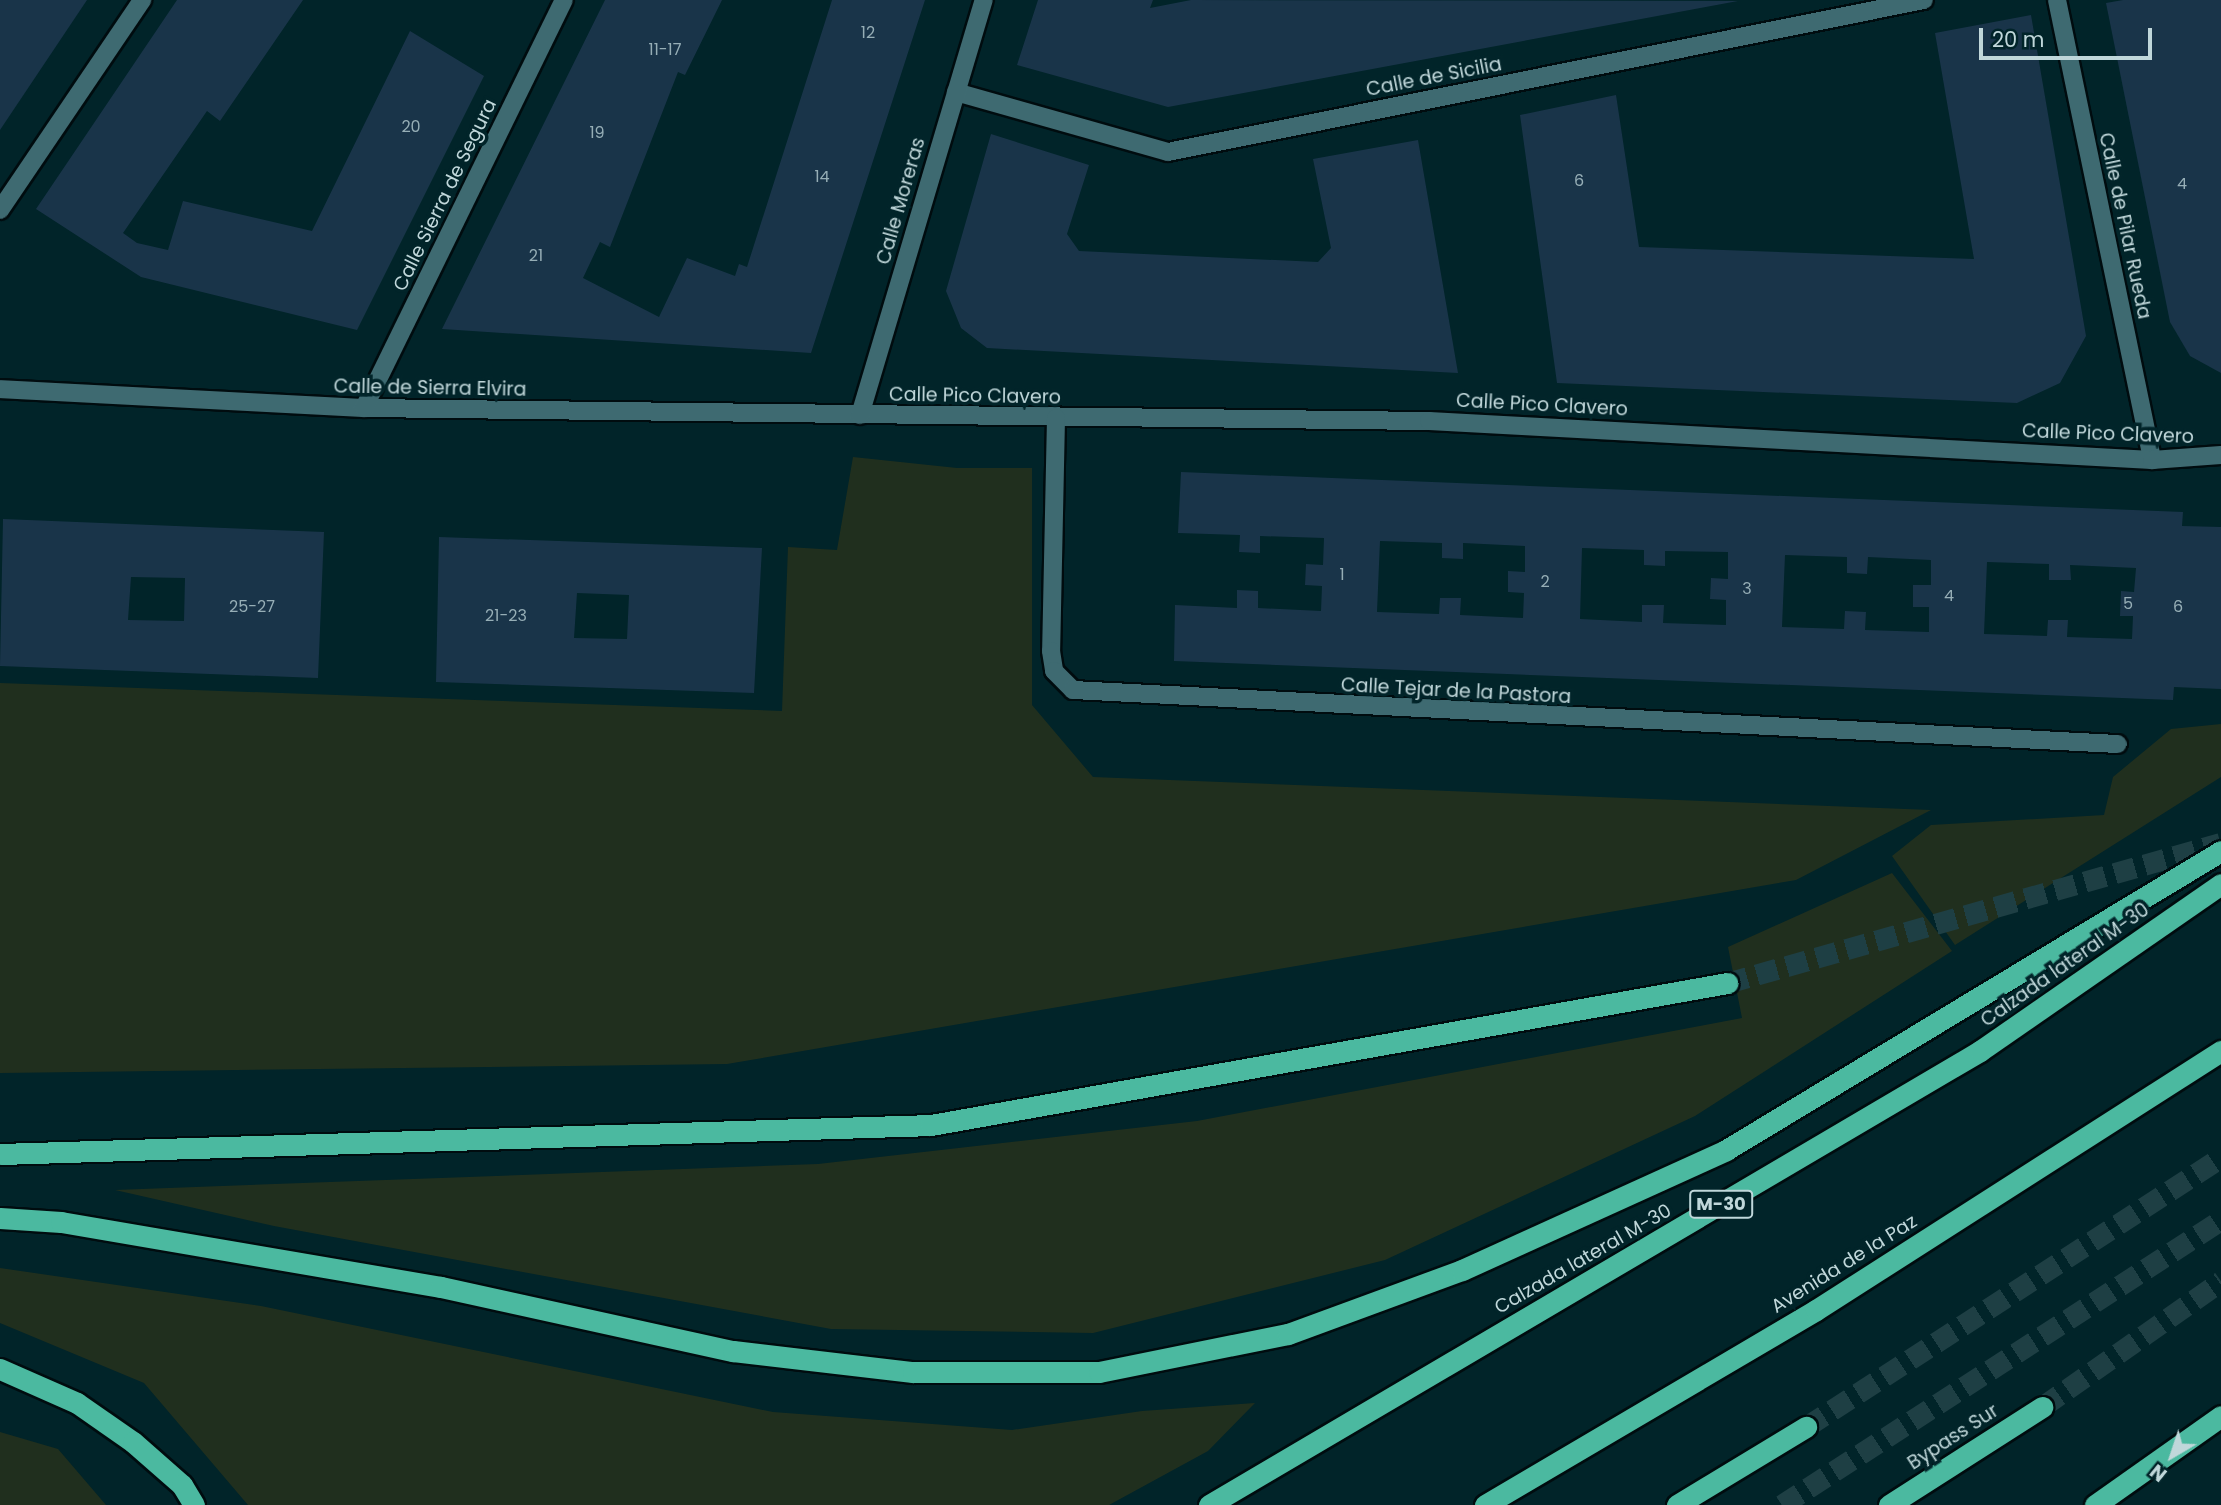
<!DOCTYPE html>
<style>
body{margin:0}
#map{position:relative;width:2221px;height:1505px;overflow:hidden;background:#012429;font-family:Poppins,sans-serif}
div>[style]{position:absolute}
.green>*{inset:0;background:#202f1e}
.building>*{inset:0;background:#193449}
.motorway-tunnel>*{height:21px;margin-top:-10.5px;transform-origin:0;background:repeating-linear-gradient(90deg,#1e3f44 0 21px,transparent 0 31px)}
.roads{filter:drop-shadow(2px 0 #000c0f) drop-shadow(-2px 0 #000c0f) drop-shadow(0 2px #000c0f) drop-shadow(0 -2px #000c0f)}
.minor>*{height:18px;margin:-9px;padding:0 9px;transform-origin:9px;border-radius:9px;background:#3e6a71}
.motorway>*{height:21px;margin:-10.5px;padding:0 10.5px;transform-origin:10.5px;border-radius:10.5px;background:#4bb9a0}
span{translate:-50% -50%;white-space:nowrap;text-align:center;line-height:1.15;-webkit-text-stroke:7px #012429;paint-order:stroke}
.number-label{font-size:16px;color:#96aeb6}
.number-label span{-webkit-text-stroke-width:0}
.shield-label span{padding:2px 5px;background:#012429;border:2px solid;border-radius:5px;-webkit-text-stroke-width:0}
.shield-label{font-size:18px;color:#c0d7da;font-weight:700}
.street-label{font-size:19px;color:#c0d7da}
.north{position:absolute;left:2137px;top:1421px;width:70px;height:70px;-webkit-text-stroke:5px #012429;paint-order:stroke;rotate:219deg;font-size:19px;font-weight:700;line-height:28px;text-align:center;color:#c0d7da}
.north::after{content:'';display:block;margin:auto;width:24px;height:32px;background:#c0d7da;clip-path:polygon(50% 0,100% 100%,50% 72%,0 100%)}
.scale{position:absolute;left:1979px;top:28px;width:173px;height:32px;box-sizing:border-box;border:4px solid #c0d7da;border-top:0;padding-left:9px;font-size:21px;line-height:24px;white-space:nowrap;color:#c0d7da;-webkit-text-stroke:5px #012429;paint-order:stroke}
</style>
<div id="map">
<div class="green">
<div style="clip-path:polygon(853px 457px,957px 468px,1032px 468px,1032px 705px,1093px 777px,1931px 810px,1796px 880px,727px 1064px,0 1073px,0 683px,782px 711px,788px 547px,837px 550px)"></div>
<div style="clip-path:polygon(2221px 724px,2221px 777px,1955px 945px,1892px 856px,1931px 825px,2104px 815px,2113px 777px,2171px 729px)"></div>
<div style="clip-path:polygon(1892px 873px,1952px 951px,1695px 1116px,1385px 1260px,1093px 1333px,831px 1329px,274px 1226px,115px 1190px,818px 1164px,1197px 1121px,1742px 1018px,1728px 947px)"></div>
<div style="clip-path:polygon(0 1268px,261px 1306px,773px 1412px,1012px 1430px,1142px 1411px,1255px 1403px,1208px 1451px,1109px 1505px,248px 1505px,144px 1383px,0 1323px)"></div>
<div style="clip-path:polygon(0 1432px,58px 1449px,106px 1505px,0 1505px)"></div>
</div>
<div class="building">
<div style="clip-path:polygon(0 0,87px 0,0 130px)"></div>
<div style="clip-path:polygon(177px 0,303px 0,220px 121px,207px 111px,123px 233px,137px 243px,168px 250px,183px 201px,312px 231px,410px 31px,484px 76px,357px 330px,141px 277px,36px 209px)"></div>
<div style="clip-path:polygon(605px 0,722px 0,685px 75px,678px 72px,610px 247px,600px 242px,583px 278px,659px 317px,687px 258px,735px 276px,739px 264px,747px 267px,832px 0,925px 0,811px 353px,442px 329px)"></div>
<div style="clip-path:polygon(1038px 0,1153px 0,1150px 8px,1191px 0,1738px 1px,1168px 107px,1017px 65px)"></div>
<div style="clip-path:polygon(2123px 0,2221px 0,2221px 373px,2190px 356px,2170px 322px,2106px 3px)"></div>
<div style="clip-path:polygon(2031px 15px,2086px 336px,2060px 383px,2017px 403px,1557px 383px,1520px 115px,1616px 95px,1639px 247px,1974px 259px,1935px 33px)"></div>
<div style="clip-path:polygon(991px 134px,1089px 165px,1067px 234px,1079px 251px,1318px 262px,1331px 248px,1313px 159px,1418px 140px,1458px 373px,987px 348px,961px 328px,946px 291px)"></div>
<div style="clip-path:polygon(evenodd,1181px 472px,2183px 512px,2182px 526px,2221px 527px,2221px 689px,2174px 687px,2173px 700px,1174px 661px,1175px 605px,1237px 608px,1237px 590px,1258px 591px,1258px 608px,1321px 611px,1322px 586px,1305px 585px,1306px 564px,1323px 565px,1324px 538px,1260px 536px,1260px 553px,1239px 552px,1240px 535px,1178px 533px,1181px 472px,1380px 541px,1442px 543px,1442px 558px,1463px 559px,1463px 543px,1525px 546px,1525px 572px,1508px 571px,1508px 592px,1524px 593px,1523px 618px,1460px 615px,1461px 598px,1440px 598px,1439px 614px,1377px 612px,1380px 541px,1181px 472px,1582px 548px,1644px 550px,1644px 565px,1665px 566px,1665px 551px,1728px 552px,1728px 579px,1711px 578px,1710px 599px,1726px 600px,1726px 625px,1663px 623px,1664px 605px,1642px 605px,1642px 622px,1580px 619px,1582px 548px,1181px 472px,1785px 555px,1847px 557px,1847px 573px,1867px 574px,1868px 557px,1931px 560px,1931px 585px,1913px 585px,1913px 607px,1929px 607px,1929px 632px,1865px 630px,1866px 612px,1845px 611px,1844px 629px,1782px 627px,1785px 555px,1181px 472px,1987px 562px,2049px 564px,2049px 580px,2071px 580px,2070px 565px,2136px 568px,2134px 592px,2121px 591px,2120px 616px,2133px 616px,2132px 639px,2067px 637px,2068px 620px,2048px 620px,2047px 636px,1984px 634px,1987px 562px)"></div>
<div style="clip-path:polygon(evenodd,3px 519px,324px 532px,318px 678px,0 666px,3px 519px,131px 577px,185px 578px,184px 621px,128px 620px,131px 577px)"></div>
<div style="clip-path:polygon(evenodd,439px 537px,762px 548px,754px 693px,436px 682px,439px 537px,577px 593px,629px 595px,627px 639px,574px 638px,577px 593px)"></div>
</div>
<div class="motorway-tunnel">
<div style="left:1727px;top:983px;width:513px;rotate:-15.82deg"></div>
<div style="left:2042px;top:1407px;width:219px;rotate:-35.1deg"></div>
<div style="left:1806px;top:1427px;width:495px;rotate:-33deg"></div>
<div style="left:1782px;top:1505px;width:523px;rotate:-32.99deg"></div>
</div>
<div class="roads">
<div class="minor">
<div style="left:2057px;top:0;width:470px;rotate:78.3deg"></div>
<div style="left:956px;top:92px;width:220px;rotate:15.8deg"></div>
<div style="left:1168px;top:152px;width:771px;rotate:-11.37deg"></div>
<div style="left:0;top:210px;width:254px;rotate:-55.9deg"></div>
<div style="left:0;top:389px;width:364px;rotate:3deg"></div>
<div style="left:364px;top:408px;width:1065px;rotate:0.7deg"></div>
<div style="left:1429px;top:421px;width:724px;rotate:3.09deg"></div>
<div style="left:2152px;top:460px;width:69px;rotate:-4.1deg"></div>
<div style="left:364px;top:408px;width:454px;rotate:-63.9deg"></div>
<div style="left:860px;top:415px;width:433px;rotate:-73.4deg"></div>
<div style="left:1056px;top:418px;width:233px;rotate:91.2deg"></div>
<div style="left:1051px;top:651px;width:20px;rotate:81deg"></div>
<div style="left:1054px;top:671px;width:27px;rotate:45deg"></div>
<div style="left:1073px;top:690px;width:1046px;rotate:2.96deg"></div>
</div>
<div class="motorway">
<div style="left:0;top:1154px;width:931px;rotate:-1.78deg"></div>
<div style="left:931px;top:1125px;width:809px;rotate:-10.11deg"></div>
<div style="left:0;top:1218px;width:61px;rotate:3.8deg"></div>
<div style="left:61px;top:1222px;width:386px;rotate:9.7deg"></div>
<div style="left:441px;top:1287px;width:299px;rotate:12.4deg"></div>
<div style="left:733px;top:1351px;width:181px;rotate:6.7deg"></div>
<div style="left:913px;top:1372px;width:186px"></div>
<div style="left:1099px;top:1372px;width:193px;rotate:-11.4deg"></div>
<div style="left:1288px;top:1334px;width:185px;rotate:-20.2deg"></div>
<div style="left:1462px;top:1270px;width:290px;rotate:-24.4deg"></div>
<div style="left:1726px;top:1150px;width:578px;rotate:-31.13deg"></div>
<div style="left:0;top:1369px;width:84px;rotate:23.8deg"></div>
<div style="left:77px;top:1403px;width:68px;rotate:34.9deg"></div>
<div style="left:133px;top:1442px;width:65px;rotate:41.3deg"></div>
<div style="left:182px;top:1485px;width:23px;rotate:59deg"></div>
<div style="left:1209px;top:1505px;width:895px;rotate:-30.49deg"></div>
<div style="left:1980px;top:1051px;width:293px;rotate:-34.7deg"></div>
<div style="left:1485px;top:1505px;width:384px;rotate:-30.5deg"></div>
<div style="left:1816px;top:1310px;width:481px;rotate:-32.6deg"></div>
<div style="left:1677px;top:1505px;width:151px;rotate:-31.2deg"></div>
<div style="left:1889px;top:1505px;width:182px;rotate:-32.6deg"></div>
<div style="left:2095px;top:1505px;width:154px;rotate:-35.2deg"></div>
</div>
</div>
<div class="number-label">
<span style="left:868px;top:33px">12</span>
<span style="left:665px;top:50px">11-17</span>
<span style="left:411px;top:127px">20</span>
<span style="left:597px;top:133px">19</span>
<span style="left:822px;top:177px">14</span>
<span style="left:1579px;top:181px">6</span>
<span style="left:2182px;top:184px">4</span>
<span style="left:536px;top:256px">21</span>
<span style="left:1342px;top:575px">1</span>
<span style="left:1545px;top:582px">2</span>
<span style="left:1747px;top:589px">3</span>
<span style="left:1949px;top:596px">4</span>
<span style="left:2128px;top:604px">5</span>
<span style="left:252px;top:607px">25-27</span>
<span style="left:2178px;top:607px">6</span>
<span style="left:506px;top:616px">21-23</span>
</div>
<div class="shield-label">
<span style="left:1721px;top:1204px">M-30</span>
</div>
<div class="street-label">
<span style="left:1434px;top:77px;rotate:-11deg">Calle de Sicilia</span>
<span style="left:445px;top:195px;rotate:-64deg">Calle Sierra de Segura</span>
<span style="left:901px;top:201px;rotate:-74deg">Calle Moreras</span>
<span style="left:2125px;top:226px;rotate:78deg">Calle de Pilar Rueda</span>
<span style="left:430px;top:388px;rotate:1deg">Calle de Sierra Elvira</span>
<span style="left:975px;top:396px;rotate:1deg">Calle Pico Clavero</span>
<span style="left:1542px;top:405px;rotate:3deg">Calle Pico Clavero</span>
<span style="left:2108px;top:434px;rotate:2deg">Calle Pico Clavero</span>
<span style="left:1456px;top:691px;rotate:3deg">Calle Tejar de la Pastora</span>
<span style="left:2065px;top:965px;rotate:-35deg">Calzada lateral M-30</span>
<span style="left:1583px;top:1259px;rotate:-30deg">Calzada lateral M-30</span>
<span style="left:1844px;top:1264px;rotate:-32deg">Avenida de la Paz</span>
<span style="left:1953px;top:1437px;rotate:-33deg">Bypass Sur</span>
</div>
<div class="north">N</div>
<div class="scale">20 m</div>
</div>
